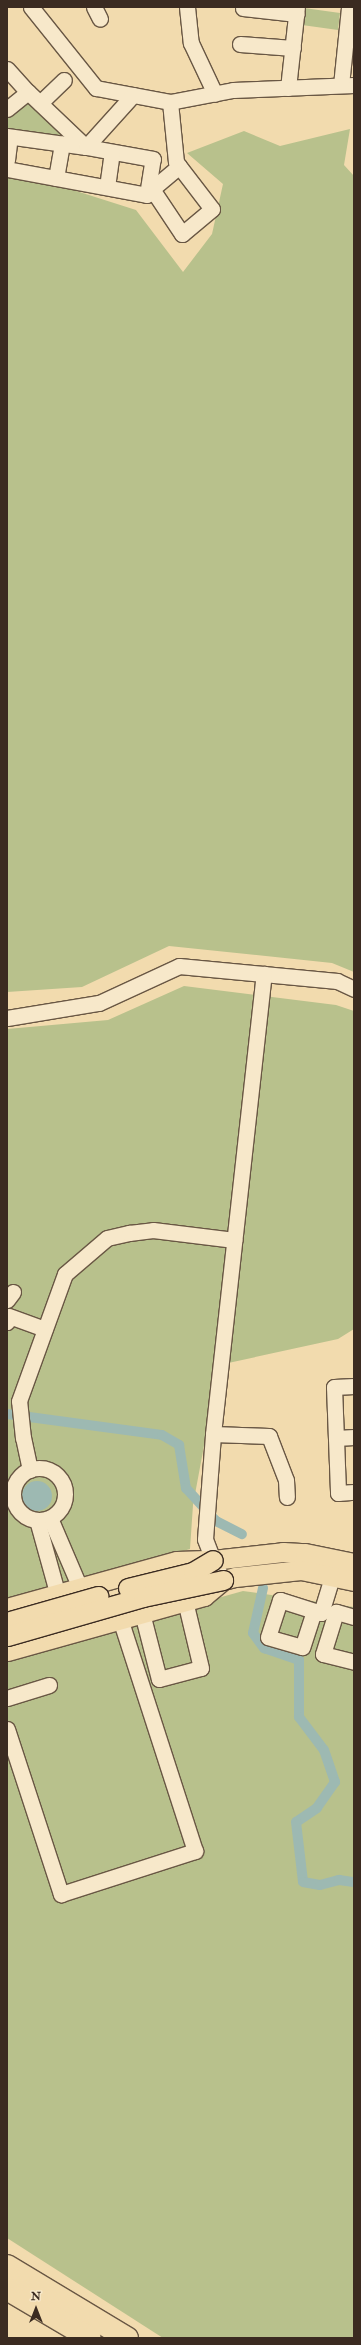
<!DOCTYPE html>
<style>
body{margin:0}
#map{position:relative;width:361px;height:2345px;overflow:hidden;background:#f2dbae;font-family:"IM FELL Double Pica",serif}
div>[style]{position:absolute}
.green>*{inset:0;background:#b8c18c}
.water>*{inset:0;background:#9db9b2}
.round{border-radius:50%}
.canal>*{height:10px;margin:-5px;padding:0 5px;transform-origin:5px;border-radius:5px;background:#9db9b2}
.roads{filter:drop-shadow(1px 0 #695744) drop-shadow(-1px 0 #695744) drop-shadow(0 1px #695744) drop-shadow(0 -1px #695744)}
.minor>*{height:15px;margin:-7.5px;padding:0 7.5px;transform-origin:7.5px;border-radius:7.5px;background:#f7e8ca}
.minor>.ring{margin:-7.5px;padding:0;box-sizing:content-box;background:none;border:15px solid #f7e8ca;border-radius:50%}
.major>*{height:19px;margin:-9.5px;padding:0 9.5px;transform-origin:9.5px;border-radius:9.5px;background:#f2dbae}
.highway>*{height:22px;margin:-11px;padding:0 11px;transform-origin:11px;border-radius:11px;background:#f2dbae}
.bridges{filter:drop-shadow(1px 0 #3b2b21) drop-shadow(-1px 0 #3b2b21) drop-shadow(0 1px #3b2b21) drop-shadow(0 -1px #3b2b21)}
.major-bridge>*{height:19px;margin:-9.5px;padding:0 9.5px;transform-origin:9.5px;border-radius:9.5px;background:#f2dbae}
span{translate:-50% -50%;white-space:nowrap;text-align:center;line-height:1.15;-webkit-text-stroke:3.5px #f7e8ca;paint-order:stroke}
.frame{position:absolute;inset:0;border:8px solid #3b2b21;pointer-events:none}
.north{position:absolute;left:16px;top:2289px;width:40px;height:40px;-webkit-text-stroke:3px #f7e8ca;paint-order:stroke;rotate:0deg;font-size:11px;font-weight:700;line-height:16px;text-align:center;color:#3b2b21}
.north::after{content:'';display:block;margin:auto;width:14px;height:18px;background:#3b2b21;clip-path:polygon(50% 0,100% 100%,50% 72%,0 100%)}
</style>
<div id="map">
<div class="green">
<div style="clip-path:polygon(304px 8px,340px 13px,338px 30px,302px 25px)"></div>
<div style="clip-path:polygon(27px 101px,66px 132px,64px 137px,7px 134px,7px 117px)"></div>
<div style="clip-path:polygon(350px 129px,344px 165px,354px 176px,354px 972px,332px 963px,169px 946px,82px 987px,7px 992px,7px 169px,136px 210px,183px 272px,212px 234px,223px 184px,187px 153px,244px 131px,280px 146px)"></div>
<div style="clip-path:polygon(184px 986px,336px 1005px,354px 1011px,354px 1329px,338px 1339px,219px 1365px,193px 1505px,190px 1549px,7px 1602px,7px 1029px,108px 1020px)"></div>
<div style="clip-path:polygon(243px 1591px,354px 1607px,354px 2338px,163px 2338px,7px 2238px,7px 1657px)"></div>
</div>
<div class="water">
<div class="round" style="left:22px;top:1481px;width:30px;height:30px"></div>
</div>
<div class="canal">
<div style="left:7px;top:1414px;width:156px;rotate:7.7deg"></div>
<div style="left:162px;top:1435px;width:20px;rotate:30deg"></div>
<div style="left:179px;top:1445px;width:44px;rotate:80.8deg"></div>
<div style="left:186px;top:1488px;width:45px;rotate:47.7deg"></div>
<div style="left:216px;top:1521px;width:29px;rotate:27deg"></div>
<div style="left:263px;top:1588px;width:46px;rotate:102.5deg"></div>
<div style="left:253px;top:1633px;width:19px;rotate:54deg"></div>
<div style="left:264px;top:1648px;width:37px;rotate:19deg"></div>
<div style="left:299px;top:1660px;width:57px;rotate:90deg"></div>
<div style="left:299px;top:1717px;width:41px;rotate:52.9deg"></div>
<div style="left:324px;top:1750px;width:34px;rotate:71deg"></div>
<div style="left:335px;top:1782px;width:32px;rotate:125deg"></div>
<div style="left:317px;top:1808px;width:25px;rotate:146deg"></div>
<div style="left:296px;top:1822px;width:60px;rotate:83.3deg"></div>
<div style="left:303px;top:1882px;width:17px;rotate:10deg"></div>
<div style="left:320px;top:1885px;width:20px;rotate:-15deg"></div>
<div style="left:339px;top:1880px;width:15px;rotate:8deg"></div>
</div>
<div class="roads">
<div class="minor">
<div style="left:31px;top:7px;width:104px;rotate:51.3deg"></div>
<div style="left:96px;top:88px;width:75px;rotate:10.7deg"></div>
<div style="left:170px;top:102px;width:64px;rotate:-10.8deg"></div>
<div style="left:233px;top:90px;width:121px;rotate:-2.4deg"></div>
<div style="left:94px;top:7px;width:13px;rotate:63deg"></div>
<div style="left:187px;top:7px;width:36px;rotate:84deg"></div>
<div style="left:191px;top:43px;width:56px;rotate:64.8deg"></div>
<div style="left:243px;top:8px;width:54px;rotate:6.3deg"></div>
<div style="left:240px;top:44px;width:53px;rotate:4.3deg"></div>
<div style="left:7px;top:69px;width:31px;rotate:48deg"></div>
<div style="left:341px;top:85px;width:78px;rotate:-84.1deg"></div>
<div style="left:288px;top:88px;width:81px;rotate:-83.7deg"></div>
<div style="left:170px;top:102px;width:60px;rotate:84.3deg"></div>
<div style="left:176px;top:162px;width:5px;rotate:53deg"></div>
<div style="left:179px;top:166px;width:54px;rotate:52.5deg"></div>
<div style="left:212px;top:209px;width:39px;rotate:140deg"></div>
<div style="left:182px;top:234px;width:54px;rotate:-123.7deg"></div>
<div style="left:152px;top:189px;width:35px;rotate:-40deg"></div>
<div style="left:40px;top:103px;width:33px;rotate:-44deg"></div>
<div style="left:7px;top:109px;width:27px;rotate:-39deg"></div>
<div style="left:28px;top:92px;width:80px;rotate:43.5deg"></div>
<div style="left:86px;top:147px;width:80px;rotate:-172.1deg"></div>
<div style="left:86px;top:147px;width:70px;rotate:-47.9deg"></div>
<div style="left:7px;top:160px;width:23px;rotate:-83deg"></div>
<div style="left:7px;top:169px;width:142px;rotate:10.5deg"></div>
<div style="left:147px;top:195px;width:36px;rotate:-81deg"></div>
<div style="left:153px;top:159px;width:68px;rotate:-169.8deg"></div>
<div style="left:56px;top:178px;width:35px;rotate:-80deg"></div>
<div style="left:107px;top:187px;width:35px;rotate:-82deg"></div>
<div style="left:7px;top:1018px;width:93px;rotate:-9.3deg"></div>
<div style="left:99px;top:1003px;width:88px;rotate:-24.8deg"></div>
<div style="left:179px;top:966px;width:159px;rotate:5.4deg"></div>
<div style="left:337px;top:981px;width:19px;rotate:25deg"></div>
<div style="left:7px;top:1300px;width:10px;rotate:-53deg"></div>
<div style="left:7px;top:1322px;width:6px;rotate:-72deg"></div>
<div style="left:9px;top:1316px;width:38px;rotate:20deg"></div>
<div style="left:354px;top:1386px;width:20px;rotate:177deg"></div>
<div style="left:334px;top:1387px;width:106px;rotate:87.8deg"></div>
<div style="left:338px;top:1493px;width:16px;rotate:-4deg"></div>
<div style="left:213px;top:1434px;width:56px;rotate:2deg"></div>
<div style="left:269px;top:1436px;width:47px;rotate:68.9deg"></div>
<div style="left:286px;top:1480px;width:17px;rotate:87deg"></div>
<div style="left:336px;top:1438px;width:18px;rotate:-3deg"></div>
<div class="ring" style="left:13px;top:1468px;width:37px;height:37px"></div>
<div style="left:30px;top:1470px;width:33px;rotate:-102deg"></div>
<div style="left:23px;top:1438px;width:37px;rotate:-96deg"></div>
<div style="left:19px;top:1401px;width:135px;rotate:-70.1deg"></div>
<div style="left:65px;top:1274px;width:55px;rotate:-40.6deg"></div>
<div style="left:107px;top:1238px;width:23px;rotate:-13deg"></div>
<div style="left:129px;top:1233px;width:24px;rotate:-7deg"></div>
<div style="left:153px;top:1230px;width:82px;rotate:7deg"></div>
<div style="left:50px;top:1518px;width:69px;rotate:66.8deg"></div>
<div style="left:77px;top:1581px;width:18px;rotate:81deg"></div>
<div style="left:37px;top:1520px;width:86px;rotate:74.5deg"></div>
<div style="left:223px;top:1580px;width:22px;rotate:-117deg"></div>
<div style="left:213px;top:1560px;width:22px;rotate:-111deg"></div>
<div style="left:205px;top:1539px;width:105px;rotate:-85.6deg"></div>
<div style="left:213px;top:1434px;width:463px;rotate:-83.7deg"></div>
<div style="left:314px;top:1611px;width:38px;rotate:108deg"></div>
<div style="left:302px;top:1647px;width:35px;rotate:-164deg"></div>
<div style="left:268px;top:1637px;width:39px;rotate:-72deg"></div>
<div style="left:280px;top:1600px;width:43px;rotate:17.6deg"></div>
<div style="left:321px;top:1613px;width:39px;rotate:-73deg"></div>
<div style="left:142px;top:1613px;width:68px;rotate:75.6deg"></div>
<div style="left:159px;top:1679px;width:43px;rotate:-14.7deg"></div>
<div style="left:201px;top:1668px;width:69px;rotate:-103.4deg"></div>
<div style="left:354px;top:1617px;width:19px;rotate:-164deg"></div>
<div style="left:336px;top:1612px;width:44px;rotate:107.2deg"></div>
<div style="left:323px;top:1654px;width:32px;rotate:14deg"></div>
<div style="left:7px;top:1698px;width:44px;rotate:-17.2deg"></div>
<div style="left:7px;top:1729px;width:174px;rotate:71.9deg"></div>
<div style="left:61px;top:1894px;width:141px;rotate:-17.8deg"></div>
<div style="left:195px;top:1851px;width:244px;rotate:-107.9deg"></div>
</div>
<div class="major">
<div style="left:7px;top:1608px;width:176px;rotate:-15.5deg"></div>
<div style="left:177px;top:1561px;width:36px;rotate:-2deg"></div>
<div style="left:213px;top:1560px;width:70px;rotate:-6.5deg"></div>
<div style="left:283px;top:1552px;width:22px;rotate:3deg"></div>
<div style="left:305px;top:1553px;width:50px;rotate:11.5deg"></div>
<div style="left:7px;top:1651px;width:205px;rotate:-15.6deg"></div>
<div style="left:204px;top:1596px;width:25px;rotate:-40deg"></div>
<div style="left:223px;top:1580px;width:12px;rotate:-14deg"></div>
<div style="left:235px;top:1577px;width:66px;rotate:-6.1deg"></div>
<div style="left:301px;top:1570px;width:54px;rotate:11.7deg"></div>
</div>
<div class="highway">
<div style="left:7px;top:2266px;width:140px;rotate:31deg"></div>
<div style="left:7px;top:2289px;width:96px;rotate:30.6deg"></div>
</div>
</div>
<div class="bridges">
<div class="major-bridge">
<div style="left:128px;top:1588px;width:67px;rotate:-13.8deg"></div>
<div style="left:193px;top:1572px;width:23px;rotate:-31deg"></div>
<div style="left:7px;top:1622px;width:95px;rotate:-15.9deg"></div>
<div style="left:7px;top:1636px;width:141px;rotate:-16deg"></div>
<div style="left:143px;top:1597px;width:82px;rotate:-12deg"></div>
</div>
</div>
<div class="frame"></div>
<div class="north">N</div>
</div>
